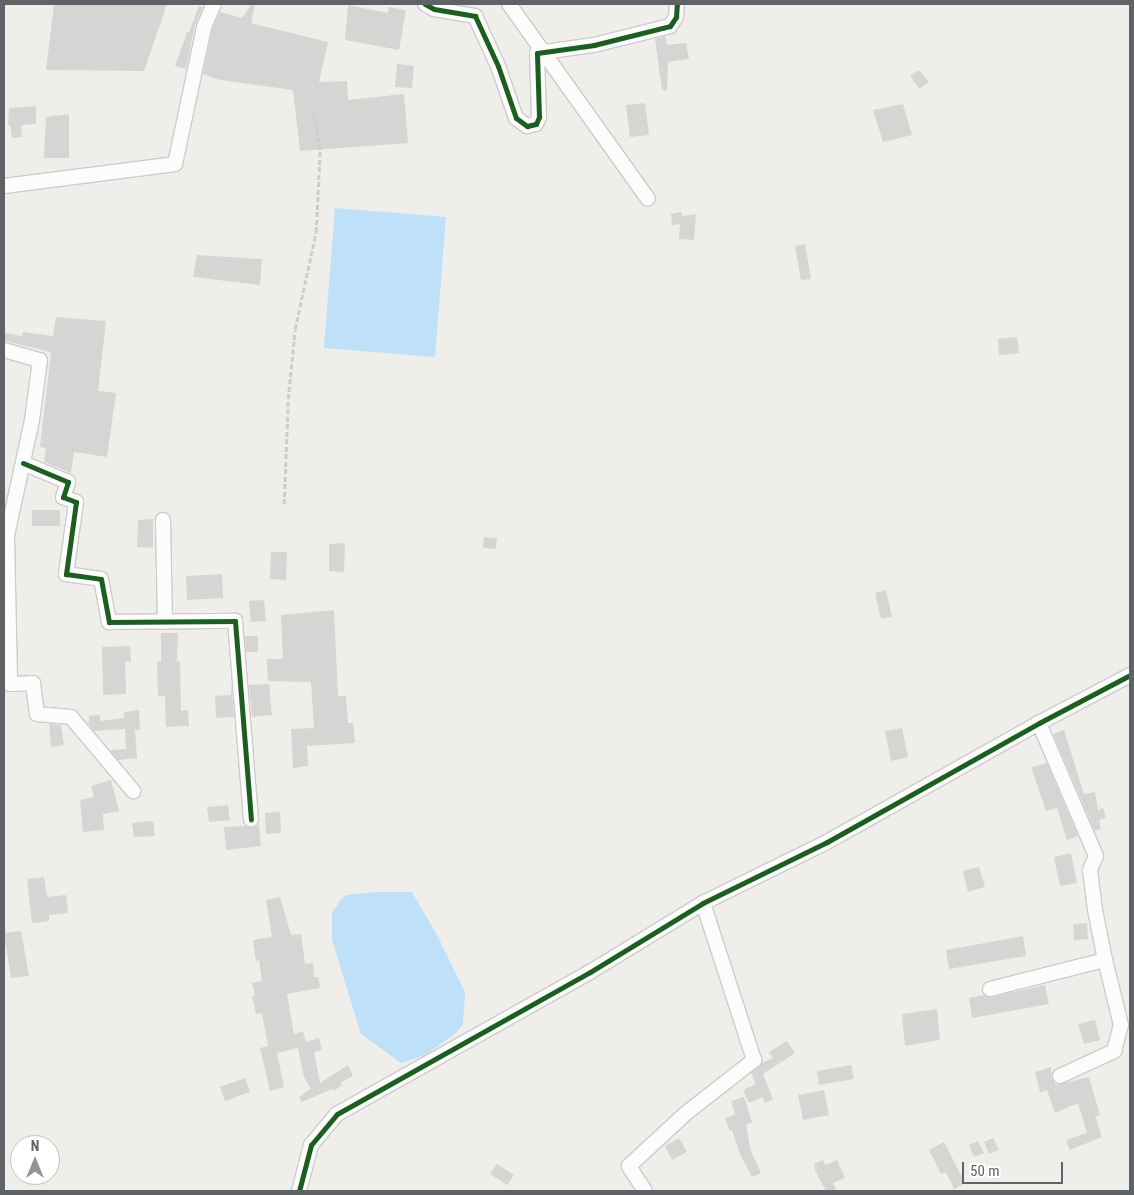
<!DOCTYPE html>
<style>
body{margin:0}
#map{position:relative;width:1134px;height:1195px;overflow:hidden;background:#efeeea;font-family:"Roboto Condensed",sans-serif}
div>[style]{position:absolute}
.water>*{inset:0;background:#bfe0f9}
.building>*{inset:0;background:#d6d5d3}
.path>*{height:2.5px;margin-top:-1.25px;transform-origin:0;background:repeating-linear-gradient(90deg,#cacfcc 0 5px,transparent 0 7.5px)}
.roads{filter:drop-shadow(1px 0 #cbcccc) drop-shadow(-1px 0 #cbcccc) drop-shadow(0 1px #cbcccc) drop-shadow(0 -1px #cbcccc)}
.street>*{height:14px;margin:-7px;padding:0 7px;transform-origin:7px;border-radius:7px;background:#fdfcfc}
.cycleway>*{height:5px;margin:-2.5px;padding:0 2.5px;transform-origin:2.5px;border-radius:2.5px;background:#1b5e20}
span{translate:-50% -50%;white-space:nowrap;text-align:center;line-height:1.15;-webkit-text-stroke:4.5px #fff;paint-order:stroke}
.frame{position:absolute;inset:0;border:5px solid #5f6368;pointer-events:none}
.north{position:absolute;left:10px;top:1135px;width:50px;height:50px;box-sizing:border-box;background:#fff;border:1px solid #bfc1c3;border-radius:50%;rotate:0deg;font-size:14px;font-weight:700;line-height:20px;text-align:center;color:#5f6368}
.north::after{content:'';display:block;margin:auto;width:18px;height:22px;background:#919496;clip-path:polygon(50% 0,100% 100%,50% 72%,0 100%)}
.scale{position:absolute;left:962px;top:1162px;width:101px;height:22px;box-sizing:border-box;border:2px solid #5f6368;border-top:0;padding-left:6px;font-size:15px;line-height:18px;white-space:nowrap;color:#5f6368;-webkit-text-stroke:4px #fff;paint-order:stroke}
</style>
<div id="map">
<div class="water">
<div style="clip-path:polygon(335px 208px,446px 217px,435px 357px,324px 348px)"></div>
<div style="clip-path:polygon(376px 892px,412px 892px,436px 933px,465px 992px,463px 1024px,455px 1034px,425px 1055px,401px 1063px,361px 1034px,332px 940px,332px 913px,341px 899px,346px 895px)"></div>
</div>
<div class="building">
<div style="clip-path:polygon(54px 4px,167px 4px,144px 71px,46px 70px)"></div>
<div style="clip-path:polygon(252px 4px,255px 4px,251px 23px,328px 42px,319px 82px,347px 81px,348px 100px,404px 94px,408px 143px,300px 151px,293px 90px,220px 80px,203px 74px,212px 30px,220px 12px,242px 18px)"></div>
<div style="clip-path:polygon(348px 5px,388px 13px,389px 7px,406px 10px,399px 50px,345px 40px)"></div>
<div style="clip-path:polygon(199px 6px,203px 7px,195px 25px,186px 69px,175px 66px,187px 32px,189px 32px)"></div>
<div style="clip-path:polygon(665px 36px,667px 45px,686px 43px,689px 59px,668px 62px,667px 90px,662px 90px,655px 39px)"></div>
<div style="clip-path:polygon(397px 64px,414px 66px,412px 88px,395px 87px)"></div>
<div style="clip-path:polygon(919px 70px,929px 82px,919px 89px,910px 76px)"></div>
<div style="clip-path:polygon(645px 103px,649px 135px,630px 137px,626px 105px)"></div>
<div style="clip-path:polygon(903px 104px,912px 135px,883px 142px,873px 110px)"></div>
<div style="clip-path:polygon(36px 106px,36px 124px,21px 125px,22px 137px,12px 138px,10px 125px,8px 125px,9px 108px)"></div>
<div style="clip-path:polygon(69px 114px,69px 158px,44px 158px,46px 117px)"></div>
<div style="clip-path:polygon(681px 212px,682px 216px,696px 214px,694px 240px,679px 239px,680px 224px,672px 225px,671px 214px)"></div>
<div style="clip-path:polygon(805px 244px,811px 279px,801px 280px,795px 246px)"></div>
<div style="clip-path:polygon(197px 255px,262px 259px,260px 285px,193px 277px)"></div>
<div style="clip-path:polygon(56px 317px,106px 321px,98px 391px,116px 393px,107px 457px,74px 452px,71px 473px,44px 462px,46px 448px,40px 447px,51px 352px,4px 341px,4px 333px,22px 336px,23px 332px,53px 336px)"></div>
<div style="clip-path:polygon(1017px 337px,1019px 353px,999px 355px,998px 339px)"></div>
<div style="clip-path:polygon(32px 510px,60px 510px,60px 526px,32px 526px)"></div>
<div style="clip-path:polygon(153px 519px,153px 548px,137px 547px,138px 520px)"></div>
<div style="clip-path:polygon(484px 537px,497px 538px,496px 549px,483px 548px)"></div>
<div style="clip-path:polygon(345px 543px,344px 572px,329px 571px,329px 544px)"></div>
<div style="clip-path:polygon(271px 552px,287px 552px,286px 580px,270px 579px)"></div>
<div style="clip-path:polygon(222px 574px,223px 598px,187px 600px,186px 576px)"></div>
<div style="clip-path:polygon(886px 590px,892px 617px,881px 619px,875px 593px)"></div>
<div style="clip-path:polygon(264px 600px,266px 621px,251px 622px,249px 601px)"></div>
<div style="clip-path:polygon(334px 610px,338px 696px,346px 696px,348px 723px,353px 723px,355px 743px,307px 746px,308px 766px,293px 768px,291px 729px,314px 728px,311px 682px,268px 681px,267px 659px,283px 659px,281px 615px)"></div>
<div style="clip-path:polygon(161px 633px,178px 633px,177px 661px,180px 661px,181px 711px,188px 710px,189px 726px,166px 727px,165px 696px,158px 696px,157px 662px,161px 662px)"></div>
<div style="clip-path:polygon(245px 636px,258px 636px,258px 652px,246px 652px)"></div>
<div style="clip-path:polygon(130px 646px,131px 662px,125px 662px,126px 694px,103px 695px,102px 647px)"></div>
<div style="clip-path:polygon(231px 681px,234px 717px,216px 718px,215px 696px,231px 695px)"></div>
<div style="clip-path:polygon(269px 684px,272px 715px,252px 717px,249px 685px)"></div>
<div style="clip-path:polygon(139px 710px,140px 730px,135px 730px,137px 758px,118px 760px,110px 750px,126px 749px,125px 729px,94px 731px,87px 722px,89px 722px,89px 716px,100px 715px,100px 721px,124px 718px,124px 712px)"></div>
<div style="clip-path:polygon(49px 724px,61px 725px,64px 745px,51px 747px)"></div>
<div style="clip-path:polygon(902px 728px,908px 757px,891px 761px,885px 731px)"></div>
<div style="clip-path:polygon(1064px 730px,1084px 794px,1095px 792px,1098px 810px,1103px 808px,1106px 818px,1099px 820px,1101px 829px,1095px 831px,1053px 734px)"></div>
<div style="clip-path:polygon(1047px 763px,1078px 836px,1067px 840px,1057px 808px,1046px 811px,1031px 767px)"></div>
<div style="clip-path:polygon(111px 780px,119px 811px,103px 814px,104px 830px,83px 832px,80px 800px,94px 797px,91px 786px)"></div>
<div style="clip-path:polygon(228px 805px,230px 820px,209px 822px,207px 807px)"></div>
<div style="clip-path:polygon(280px 812px,281px 833px,266px 834px,265px 813px)"></div>
<div style="clip-path:polygon(153px 821px,155px 836px,134px 837px,132px 823px)"></div>
<div style="clip-path:polygon(259px 825px,261px 846px,226px 850px,224px 827px,246px 826px,251px 828px)"></div>
<div style="clip-path:polygon(1071px 853px,1077px 883px,1060px 886px,1054px 857px)"></div>
<div style="clip-path:polygon(979px 867px,985px 887px,968px 892px,963px 871px)"></div>
<div style="clip-path:polygon(44px 877px,47px 897px,66px 895px,68px 913px,49px 915px,49px 921px,32px 923px,27px 879px)"></div>
<div style="clip-path:polygon(280px 897px,291px 935px,301px 934px,305px 964px,313px 963px,314px 977px,318px 977px,320px 988px,287px 994px,294px 1034px,303px 1031px,306px 1042px,319px 1038px,322px 1050px,314px 1052px,320px 1083px,348px 1065px,353px 1076px,340px 1083px,342px 1085px,334px 1091px,332px 1089px,302px 1102px,299px 1097px,311px 1089px,304px 1077px,298px 1048px,277px 1053px,284px 1087px,270px 1091px,260px 1048px,268px 1046px,262px 1013px,256px 1014px,252px 996px,255px 995px,252px 983px,262px 981px,259px 960px,256px 961px,253px 940px,272px 937px,266px 900px)"></div>
<div style="clip-path:polygon(1087px 923px,1088px 939px,1074px 940px,1073px 924px)"></div>
<div style="clip-path:polygon(21px 931px,29px 976px,11px 978px,4px 933px)"></div>
<div style="clip-path:polygon(1023px 936px,1026px 956px,949px 969px,946px 950px)"></div>
<div style="clip-path:polygon(1045px 985px,1049px 1004px,972px 1018px,969px 998px,984px 995px,992px 997px)"></div>
<div style="clip-path:polygon(937px 1009px,940px 1040px,905px 1046px,902px 1014px)"></div>
<div style="clip-path:polygon(1095px 1020px,1100px 1040px,1084px 1044px,1078px 1024px)"></div>
<div style="clip-path:polygon(787px 1041px,795px 1053px,763px 1074px,773px 1099px,765px 1103px,762px 1097px,749px 1103px,743px 1090px,756px 1084px,751px 1073px,762px 1063px,773px 1058px,769px 1052px)"></div>
<div style="clip-path:polygon(851px 1065px,854px 1079px,819px 1085px,817px 1071px)"></div>
<div style="clip-path:polygon(1051px 1067px,1052px 1079px,1056px 1085px,1089px 1077px,1100px 1115px,1095px 1116px,1102px 1137px,1070px 1150px,1066px 1140px,1087px 1133px,1078px 1103px,1055px 1113px,1047px 1090px,1040px 1092px,1035px 1072px)"></div>
<div style="clip-path:polygon(245px 1078px,250px 1092px,225px 1101px,220px 1087px)"></div>
<div style="clip-path:polygon(824px 1090px,829px 1115px,803px 1120px,798px 1095px)"></div>
<div style="clip-path:polygon(744px 1097px,752px 1122px,746px 1125px,751px 1151px,761px 1173px,752px 1177px,740px 1154px,732px 1130px,730px 1131px,725px 1119px,735px 1114px,731px 1101px)"></div>
<div style="clip-path:polygon(679px 1138px,687px 1152px,672px 1160px,665px 1146px)"></div>
<div style="clip-path:polygon(993px 1138px,999px 1150px,989px 1154px,984px 1142px)"></div>
<div style="clip-path:polygon(978px 1141px,984px 1153px,974px 1157px,969px 1145px)"></div>
<div style="clip-path:polygon(944px 1142px,965px 1183px,954px 1189px,946px 1172px,941px 1174px,929px 1150px)"></div>
<div style="clip-path:polygon(823px 1160px,825px 1165px,837px 1160px,845px 1178px,833px 1183px,837px 1191px,826px 1191px,815px 1170px,814px 1164px)"></div>
<div style="clip-path:polygon(497px 1164px,514px 1175px,507px 1185px,490px 1174px)"></div>
</div>
<div class="path">
<div style="left:284px;top:504px;width:105px;rotate:-87.8deg"></div>
<div style="left:288px;top:399px;width:70px;rotate:-84.3deg"></div>
<div style="left:295px;top:329px;width:99px;rotate:-77.8deg"></div>
<div style="left:316px;top:232px;width:82px;rotate:-87.2deg"></div>
<div style="left:320px;top:150px;width:40px;rotate:-100deg"></div>
</div>
<div class="roads">
<div class="street">
<div style="left:425px;top:4px;width:10px;rotate:29deg"></div>
<div style="left:434px;top:9px;width:42px;rotate:9.7deg"></div>
<div style="left:475px;top:16px;width:55px;rotate:65.3deg"></div>
<div style="left:498px;top:66px;width:55px;rotate:70.9deg"></div>
<div style="left:516px;top:118px;width:14px;rotate:36deg"></div>
<div style="left:527px;top:126px;width:9px;rotate:-13deg"></div>
<div style="left:536px;top:124px;width:8px;rotate:-67deg"></div>
<div style="left:539px;top:117px;width:64px;rotate:-91.8deg"></div>
<div style="left:537px;top:53px;width:58px;rotate:-8deg"></div>
<div style="left:594px;top:45px;width:78px;rotate:-14deg"></div>
<div style="left:670px;top:26px;width:11px;rotate:-56deg"></div>
<div style="left:676px;top:17px;width:13px;rotate:-86deg"></div>
<div style="left:509px;top:4px;width:239px;rotate:54.5deg"></div>
<div style="left:4px;top:186px;width:172px;rotate:-7.3deg"></div>
<div style="left:175px;top:164px;width:140px;rotate:-78deg"></div>
<div style="left:204px;top:27px;width:25px;rotate:-67deg"></div>
<div style="left:4px;top:350px;width:37px;rotate:16deg"></div>
<div style="left:40px;top:360px;width:61px;rotate:97.6deg"></div>
<div style="left:32px;top:420px;width:119px;rotate:102.2deg"></div>
<div style="left:7px;top:536px;width:148px;rotate:88.8deg"></div>
<div style="left:10px;top:684px;width:23px;rotate:-2deg"></div>
<div style="left:33px;top:683px;width:31px;rotate:83deg"></div>
<div style="left:37px;top:714px;width:34px;rotate:5deg"></div>
<div style="left:71px;top:717px;width:97px;rotate:50deg"></div>
<div style="left:23px;top:463px;width:49px;rotate:22.9deg"></div>
<div style="left:68px;top:482px;width:16px;rotate:108deg"></div>
<div style="left:63px;top:497px;width:14px;rotate:21deg"></div>
<div style="left:76px;top:502px;width:73px;rotate:97.9deg"></div>
<div style="left:66px;top:574px;width:35px;rotate:8deg"></div>
<div style="left:101px;top:579px;width:44px;rotate:79.5deg"></div>
<div style="left:109px;top:622px;width:126px;rotate:-0.5deg"></div>
<div style="left:235px;top:621px;width:199px;rotate:85.4deg"></div>
<div style="left:163px;top:520px;width:102px;rotate:88.9deg"></div>
<div style="left:990px;top:989px;width:119px;rotate:-14.2deg"></div>
<div style="left:1105px;top:960px;width:51px;rotate:-101.3deg"></div>
<div style="left:1095px;top:910px;width:40px;rotate:-97.1deg"></div>
<div style="left:1090px;top:870px;width:15px;rotate:-67deg"></div>
<div style="left:1096px;top:856px;width:145px;rotate:-113.2deg"></div>
<div style="left:1060px;top:1076px;width:60px;rotate:-24.8deg"></div>
<div style="left:1114px;top:1051px;width:27px;rotate:-75deg"></div>
<div style="left:1121px;top:1025px;width:67px;rotate:-103.8deg"></div>
<div style="left:299px;top:1191px;width:48px;rotate:-75.4deg"></div>
<div style="left:311px;top:1145px;width:40px;rotate:-50deg"></div>
<div style="left:337px;top:1114px;width:290px;rotate:-29.3deg"></div>
<div style="left:590px;top:972px;width:132px;rotate:-31.4deg"></div>
<div style="left:703px;top:903px;width:138px;rotate:-26.2deg"></div>
<div style="left:827px;top:842px;width:243px;rotate:-29.3deg"></div>
<div style="left:1039px;top:723px;width:103px;rotate:-27.8deg"></div>
<div style="left:645px;top:1191px;width:30px;rotate:-123deg"></div>
<div style="left:629px;top:1166px;width:76px;rotate:-42.9deg"></div>
<div style="left:685px;top:1114px;width:88px;rotate:-38deg"></div>
<div style="left:754px;top:1060px;width:165px;rotate:-108deg"></div>
</div>
</div>
<div class="cycleway">
<div style="left:425px;top:4px;width:10px;rotate:29deg"></div>
<div style="left:434px;top:9px;width:42px;rotate:9.7deg"></div>
<div style="left:475px;top:16px;width:55px;rotate:65.3deg"></div>
<div style="left:498px;top:66px;width:55px;rotate:70.9deg"></div>
<div style="left:516px;top:118px;width:14px;rotate:36deg"></div>
<div style="left:527px;top:126px;width:9px;rotate:-13deg"></div>
<div style="left:536px;top:124px;width:8px;rotate:-67deg"></div>
<div style="left:539px;top:117px;width:64px;rotate:-91.8deg"></div>
<div style="left:537px;top:53px;width:58px;rotate:-8deg"></div>
<div style="left:594px;top:45px;width:78px;rotate:-14deg"></div>
<div style="left:670px;top:26px;width:11px;rotate:-56deg"></div>
<div style="left:676px;top:17px;width:13px;rotate:-86deg"></div>
<div style="left:23px;top:463px;width:49px;rotate:22.9deg"></div>
<div style="left:68px;top:482px;width:16px;rotate:108deg"></div>
<div style="left:63px;top:497px;width:14px;rotate:21deg"></div>
<div style="left:76px;top:502px;width:73px;rotate:97.9deg"></div>
<div style="left:66px;top:574px;width:35px;rotate:8deg"></div>
<div style="left:101px;top:579px;width:44px;rotate:79.5deg"></div>
<div style="left:109px;top:622px;width:126px;rotate:-0.5deg"></div>
<div style="left:235px;top:621px;width:199px;rotate:85.4deg"></div>
<div style="left:299px;top:1191px;width:48px;rotate:-75.4deg"></div>
<div style="left:311px;top:1145px;width:40px;rotate:-50deg"></div>
<div style="left:337px;top:1114px;width:290px;rotate:-29.3deg"></div>
<div style="left:590px;top:972px;width:132px;rotate:-31.4deg"></div>
<div style="left:703px;top:903px;width:138px;rotate:-26.2deg"></div>
<div style="left:827px;top:842px;width:243px;rotate:-29.3deg"></div>
<div style="left:1039px;top:723px;width:103px;rotate:-27.8deg"></div>
</div>
<div class="frame"></div>
<div class="north">N</div>
<div class="scale">50 m</div>
</div>
